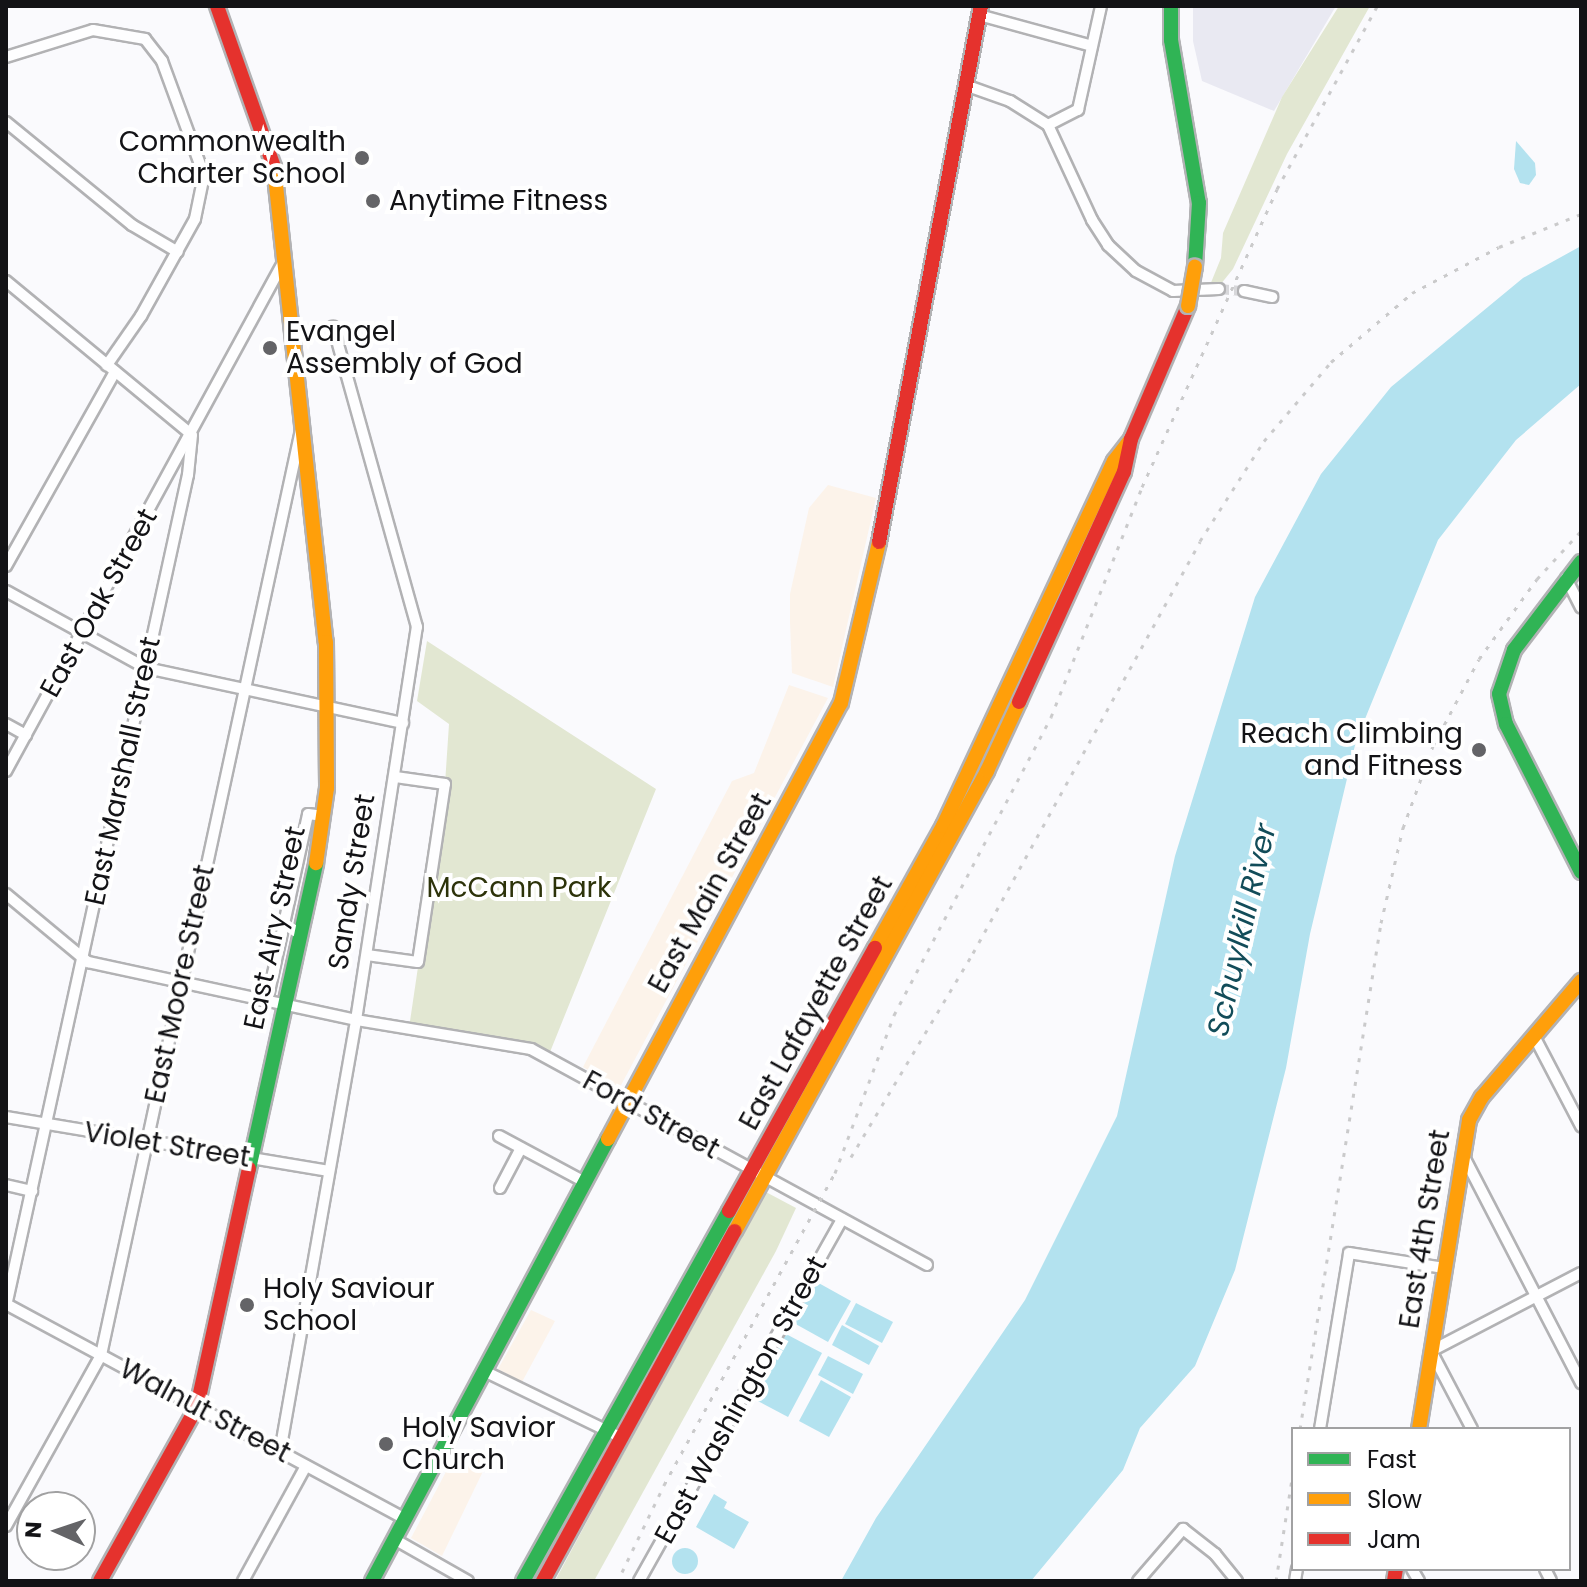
<!DOCTYPE html>
<style>
body{margin:0}
#map{position:relative;width:1587px;height:1587px;overflow:hidden;background:#fafafd;font-family:Poppins,sans-serif}
div>[style]{position:absolute}
.commercial>*{inset:0;background:#fcf3ea}
.built>*{inset:0;background:#e9e9f2}
.green>*{inset:0;background:#e2e7d2}
.water>*{inset:0;background:#b3e2ef}
.round{border-radius:50%}
.street-tunnel>*{height:10px;margin-top:-5px;transform-origin:0;background:repeating-linear-gradient(90deg,#d7d7da 0 10px,transparent 0 15px)}
.roads{filter:drop-shadow(2px 0 #b2b2b4) drop-shadow(-2px 0 #b2b2b4) drop-shadow(0 2px #b2b2b4) drop-shadow(0 -2px #b2b2b4)}
.street>*{height:10px;margin:-5px;padding:0 5px;transform-origin:5px;border-radius:5px;background:#fefeff}
.fast>*{height:14px;margin:-7px;padding:0 7px;transform-origin:7px;border-radius:7px;background:#30b455}
.slow>*{height:14px;margin:-7px;padding:0 7px;transform-origin:7px;border-radius:7px;background:#ff9f0a}
.jam>*{height:14px;margin:-7px;padding:0 7px;transform-origin:7px;border-radius:7px;background:#e5322d}
.rail>*{height:3px;margin-top:-1.5px;transform-origin:0;background:repeating-linear-gradient(90deg,#cacacb 0 4px,transparent 0 12px)}
.bridges{filter:drop-shadow(2px 0 #b2b2b4) drop-shadow(-2px 0 #b2b2b4) drop-shadow(0 2px #b2b2b4) drop-shadow(0 -2px #b2b2b4)}
.slow-bridge>*{height:14px;margin:-7px;padding:0 7px;transform-origin:7px;border-radius:7px;background:#ff9f0a}
.dots>*{width:22px;height:22px;translate:-50% -50%;box-sizing:border-box;border:4px solid #fff;border-radius:50%}
span{translate:-50% -50%;white-space:nowrap;text-align:center;line-height:1.15;-webkit-text-stroke:8px #fff;paint-order:stroke}
.poi-label{font-size:28px;color:#131316}
.right{translate:-100% -50%;text-align:right}
.left{translate:0 -50%;text-align:left}
.street-label{font-size:28px;color:#131316}
.park-label{font-size:28px;color:#2d330a}
.water-label{font-size:30px;color:#124c59;font-style:italic}
.frame{position:absolute;inset:0;border:8px solid #131316;pointer-events:none}
.legend{position:absolute;left:1291px;top:1427px;width:280px;height:144px;box-sizing:border-box;background:#fff;border:2px solid #a1a1a2;margin:0;padding:10px 14px;list-style:none;font-size:24px;color:#131316}
.legend li{display:flex;align-items:center;gap:16px;height:40px}
.legend b{width:40px;border:2px solid #a1a1a2}
.north{position:absolute;left:16px;top:1491px;width:80px;height:80px;box-sizing:border-box;background:#fff;border:2px solid #a1a1a2;border-radius:50%;rotate:273deg;font-size:22px;font-weight:700;line-height:32px;text-align:center;color:#131316}
.north::after{content:'';display:block;margin:auto;width:28px;height:36px;background:#646467;clip-path:polygon(50% 0,100% 100%,50% 72%,0 100%)}
</style>
<div id="map">
<div class="commercial">
<div style="clip-path:polygon(828px 485px,876px 498px,833px 687px,792px 673px,790px 622px,790px 594px,809px 508px)"></div>
<div style="clip-path:polygon(789px 685px,828px 698px,619px 1089px,583px 1067px,732px 781px,754px 773px)"></div>
<div style="clip-path:polygon(531px 1310px,555px 1321px,522px 1382px,498px 1369px)"></div>
<div style="clip-path:polygon(458px 1449px,488px 1461px,442px 1556px,411px 1538px)"></div>
</div>
<div class="built">
<div style="clip-path:polygon(1193px 6px,1336px 6px,1274px 111px,1202px 81px,1193px 41px)"></div>
</div>
<div class="green">
<div style="clip-path:polygon(1339px 6px,1370px 6px,1287px 154px,1233px 269px,1220px 285px,1210px 285px,1221px 258px,1223px 233px,1282px 97px)"></div>
<div style="clip-path:polygon(427px 641px,656px 789px,548px 1057px,409px 1028px,445px 784px,449px 724px,417px 701px)"></div>
<div style="clip-path:polygon(764px 1191px,796px 1208px,776px 1251px,594px 1581px,555px 1581px)"></div>
</div>
<div class="water">
<div style="clip-path:polygon(1516px 141px,1535px 163px,1536px 175px,1529px 185px,1520px 183px,1514px 169px)"></div>
<div style="clip-path:polygon(1581px 246px,1581px 384px,1516px 440px,1438px 540px,1356px 741px,1310px 934px,1286px 1068px,1235px 1270px,1195px 1366px,1140px 1428px,1123px 1470px,1031px 1581px,841px 1581px,876px 1518px,1025px 1300px,1117px 1116px,1175px 856px,1255px 597px,1321px 474px,1391px 387px,1523px 278px)"></div>
<div style="clip-path:polygon(815px 1281px,851px 1301px,828px 1342px,792px 1322px)"></div>
<div style="clip-path:polygon(856px 1303px,893px 1322px,882px 1343px,845px 1324px)"></div>
<div style="clip-path:polygon(842px 1325px,879px 1346px,869px 1365px,832px 1345px)"></div>
<div style="clip-path:polygon(786px 1334px,822px 1353px,788px 1417px,752px 1398px)"></div>
<div style="clip-path:polygon(828px 1356px,863px 1374px,853px 1394px,818px 1375px)"></div>
<div style="clip-path:polygon(821px 1380px,851px 1397px,829px 1437px,799px 1421px)"></div>
<div style="clip-path:polygon(714px 1494px,727px 1502px,724px 1508px,749px 1522px,734px 1549px,696px 1527px)"></div>
<div class="round" style="left:672px;top:1548px;width:26px;height:26px"></div>
</div>
<div class="street-tunnel">
<div style="left:1219px;top:289px;width:25px;rotate:5deg"></div>
</div>
<div class="roads">
<div class="street">
<div style="left:979px;top:15px;width:117px;rotate:15.3deg"></div>
<div style="left:6px;top:57px;width:91px;rotate:-17.2deg"></div>
<div style="left:93px;top:30px;width:53px;rotate:9.8deg"></div>
<div style="left:145px;top:39px;width:28px;rotate:52deg"></div>
<div style="left:162px;top:61px;width:121px;rotate:69.8deg"></div>
<div style="left:204px;top:175px;width:45px;rotate:101.6deg"></div>
<div style="left:195px;top:219px;width:111px;rotate:119.1deg"></div>
<div style="left:141px;top:316px;width:60px;rotate:124.8deg"></div>
<div style="left:965px;top:85px;width:48px;rotate:19.6deg"></div>
<div style="left:1010px;top:101px;width:45px;rotate:32.3deg"></div>
<div style="left:1048px;top:125px;width:105px;rotate:65.1deg"></div>
<div style="left:1092px;top:220px;width:30px;rotate:57deg"></div>
<div style="left:1108px;top:245px;width:38px;rotate:43deg"></div>
<div style="left:1136px;top:271px;width:42px;rotate:28.4deg"></div>
<div style="left:1173px;top:291px;width:46px;rotate:-2.5deg"></div>
<div style="left:6px;top:122px;width:163px;rotate:39.3deg"></div>
<div style="left:132px;top:225px;width:53px;rotate:30.4deg"></div>
<div style="left:1048px;top:125px;width:34px;rotate:-27deg"></div>
<div style="left:1078px;top:110px;width:107px;rotate:-77.5deg"></div>
<div style="left:6px;top:281px;width:241px;rotate:39.6deg"></div>
<div style="left:1244px;top:291px;width:29px;rotate:12deg"></div>
<div style="left:6px;top:566px;width:223px;rotate:-60.7deg"></div>
<div style="left:1566px;top:578px;width:33px;rotate:63deg"></div>
<div style="left:6px;top:591px;width:160px;rotate:28.8deg"></div>
<div style="left:146px;top:668px;width:263px;rotate:12.1deg"></div>
<div style="left:6px;top:724px;width:23px;rotate:29deg"></div>
<div style="left:6px;top:771px;width:583px;rotate:-61.41deg"></div>
<div style="left:6px;top:894px;width:107px;rotate:39.7deg"></div>
<div style="left:88px;top:962px;width:274px;rotate:12.2deg"></div>
<div style="left:356px;top:1020px;width:177px;rotate:9.4deg"></div>
<div style="left:531px;top:1049px;width:451px;rotate:28.6deg"></div>
<div style="left:367px;top:955px;width:51px;rotate:7.8deg"></div>
<div style="left:418px;top:962px;width:180px;rotate:-81.4deg"></div>
<div style="left:445px;top:784px;width:50px;rotate:-172deg"></div>
<div style="left:267px;top:1001px;width:191px;rotate:-77.6deg"></div>
<div style="left:308px;top:814px;width:16px;rotate:7deg"></div>
<div style="left:1534px;top:1036px;width:102px;rotate:62.4deg"></div>
<div style="left:6px;top:1117px;width:326px;rotate:9.5deg"></div>
<div style="left:499px;top:1136px;width:95px;rotate:28.2deg"></div>
<div style="left:1463px;top:1155px;width:257px;rotate:62.6deg"></div>
<div style="left:6px;top:1185px;width:27px;rotate:13deg"></div>
<div style="left:500px;top:1188px;width:45px;rotate:-62.3deg"></div>
<div style="left:6px;top:1304px;width:453px;rotate:28.3deg"></div>
<div style="left:6px;top:1306px;width:851px;rotate:-77.65deg"></div>
<div style="left:188px;top:475px;width:40px;rotate:-84.3deg"></div>
<div style="left:484px;top:1371px;width:153px;rotate:25.9deg"></div>
<div style="left:1320px;top:1429px;width:178px;rotate:-80.6deg"></div>
<div style="left:1349px;top:1253px;width:96px;rotate:9deg"></div>
<div style="left:1472px;top:1429px;width:88px;rotate:-117.7deg"></div>
<div style="left:1431px;top:1351px;width:169px;rotate:-27.5deg"></div>
<div style="left:280px;top:1452px;width:439px;rotate:-80deg"></div>
<div style="left:356px;top:1020px;width:398px;rotate:-81.2deg"></div>
<div style="left:417px;top:627px;width:312px;rotate:-105.6deg"></div>
<div style="left:6px;top:1526px;width:196px;rotate:-60.9deg"></div>
<div style="left:101px;top:1355px;width:946px;rotate:-77.8deg"></div>
<div style="left:394px;top:1539px;width:85px;rotate:29.6deg"></div>
<div style="left:1412px;top:1569px;width:14px;rotate:60deg"></div>
<div style="left:1545px;top:1569px;width:13px;rotate:63deg"></div>
<div style="left:243px;top:1581px;width:131px;rotate:-61.3deg"></div>
<div style="left:639px;top:1581px;width:415px;rotate:-60.7deg"></div>
<div style="left:1138px;top:1581px;width:69px;rotate:-49.1deg"></div>
<div style="left:1183px;top:1529px;width:41px;rotate:38deg"></div>
<div style="left:1215px;top:1554px;width:35px;rotate:51deg"></div>
<div style="left:1295px;top:1581px;width:12px;rotate:-81deg"></div>
</div>
<div class="fast">
<div style="left:1171px;top:6px;width:34px;rotate:90deg"></div>
<div style="left:1171px;top:40px;width:165px;rotate:80.3deg"></div>
<div style="left:1199px;top:203px;width:64px;rotate:93.6deg"></div>
<div style="left:1581px;top:562px;width:111px;rotate:127.3deg"></div>
<div style="left:1514px;top:650px;width:46px;rotate:108.8deg"></div>
<div style="left:1499px;top:694px;width:31px;rotate:77deg"></div>
<div style="left:1506px;top:724px;width:166px;rotate:63.1deg"></div>
<div style="left:249px;top:1169px;width:313px;rotate:-77.6deg"></div>
<div style="left:372px;top:1581px;width:501px;rotate:-61.9deg"></div>
<div style="left:523px;top:1581px;width:423px;rotate:-60.9deg"></div>
</div>
<div class="slow">
<div style="left:274px;top:167px;width:478px;rotate:83.8deg"></div>
<div style="left:326px;top:642px;width:146px;rotate:89.6deg"></div>
<div style="left:327px;top:788px;width:76px;rotate:98.3deg"></div>
<div style="left:875px;top:948px;width:140px;rotate:-60.9deg"></div>
<div style="left:943px;top:826px;width:403px;rotate:-64.9deg"></div>
<div style="left:1114px;top:461px;width:24px;rotate:-52deg"></div>
<div style="left:608px;top:1139px;width:494px;rotate:-61.9deg"></div>
<div style="left:841px;top:703px;width:165px;rotate:-76.7deg"></div>
<div style="left:735px;top:1231px;width:525px;rotate:-61.28deg"></div>
<div style="left:987px;top:771px;width:76px;rotate:-65.1deg"></div>
<div style="left:1419px;top:1429px;width:313px;rotate:-80.8deg"></div>
<div style="left:1469px;top:1120px;width:26px;rotate:-61deg"></div>
<div style="left:1482px;top:1097px;width:153px;rotate:-49.5deg"></div>
</div>
<div class="jam">
<div style="left:217px;top:6px;width:171px;rotate:70.5deg"></div>
<div style="left:879px;top:542px;width:546px;rotate:-79.23deg"></div>
<div style="left:1019px;top:702px;width:253px;rotate:-65.5deg"></div>
<div style="left:1124px;top:472px;width:34px;rotate:-78deg"></div>
<div style="left:1131px;top:439px;width:145px;rotate:-66.8deg"></div>
<div style="left:729px;top:1211px;width:301px;rotate:-61deg"></div>
<div style="left:100px;top:1581px;width:199px;rotate:-60.9deg"></div>
<div style="left:197px;top:1407px;width:244px;rotate:-77.7deg"></div>
<div style="left:543px;top:1581px;width:399px;rotate:-61.3deg"></div>
<div style="left:1394px;top:1581px;width:12px;rotate:-81deg"></div>
</div>
</div>
<div class="rail">
<div style="left:851px;top:1157px;width:238px;rotate:-59.1deg"></div>
<div style="left:973px;top:953px;width:470px;rotate:-61.1deg"></div>
<div style="left:1200px;top:541px;width:119px;rotate:-57.4deg"></div>
<div style="left:1264px;top:441px;width:104px;rotate:-49.7deg"></div>
<div style="left:1331px;top:362px;width:106px;rotate:-40.4deg"></div>
<div style="left:1412px;top:293px;width:98px;rotate:-27.9deg"></div>
<div style="left:1499px;top:247px;width:88px;rotate:-21.9deg"></div>
<div style="left:1300px;top:1429px;width:512px;rotate:-80.91deg"></div>
<div style="left:1381px;top:923px;width:98px;rotate:-77deg"></div>
<div style="left:1403px;top:828px;width:87px;rotate:-69.9deg"></div>
<div style="left:1433px;top:746px;width:98px;rotate:-62.1deg"></div>
<div style="left:1479px;top:659px;width:99px;rotate:-54.1deg"></div>
<div style="left:1537px;top:579px;width:65px;rotate:-47.5deg"></div>
<div style="left:622px;top:1572px;width:97px;rotate:-64.2deg"></div>
<div style="left:664px;top:1485px;width:356px;rotate:-61.3deg"></div>
<div style="left:835px;top:1173px;width:169px;rotate:-69.5deg"></div>
<div style="left:894px;top:1015px;width:337px;rotate:-62.2deg"></div>
<div style="left:1051px;top:717px;width:247px;rotate:-68.4deg"></div>
<div style="left:1142px;top:487px;width:327px;rotate:-65.6deg"></div>
<div style="left:1277px;top:189px;width:209px;rotate:-61.3deg"></div>
<div style="left:1276px;top:1581px;width:109px;rotate:-81.1deg"></div>
</div>
<div class="bridges">
<div class="slow-bridge">
<div style="left:1188px;top:306px;width:40px;rotate:-80deg"></div>
</div>
</div>
<div class="dots">
<div style="left:362px;top:158px;background:#646467"></div>
<div style="left:373px;top:201px;background:#646467"></div>
<div style="left:270px;top:348px;background:#646467"></div>
<div style="left:1479px;top:750px;background:#646467"></div>
<div style="left:247px;top:1305px;background:#646467"></div>
<div style="left:386px;top:1444px;background:#646467"></div>
</div>
<div class="poi-label">
<span class="right" style="left:346px;top:158px">Commonwealth<br>Charter School</span>
<span class="left" style="left:389px;top:201px">Anytime Fitness</span>
<span class="left" style="left:286px;top:348px">Evangel<br>Assembly of God</span>
<span class="right" style="left:1463px;top:750px">Reach Climbing<br>and Fitness</span>
<span class="left" style="left:263px;top:1305px">Holy Saviour<br>School</span>
<span class="left" style="left:402px;top:1444px">Holy Savior<br>Church</span>
</div>
<div class="street-label">
<span style="left:99px;top:603px;rotate:-61deg">East Oak Street</span>
<span style="left:123px;top:771px;rotate:-78deg">East Marshall Street</span>
<span style="left:352px;top:882px;rotate:-81deg">Sandy Street</span>
<span style="left:710px;top:893px;rotate:-61deg">East Main Street</span>
<span style="left:275px;top:928px;rotate:-78deg">East Airy Street</span>
<span style="left:180px;top:984px;rotate:-78deg">East Moore Street</span>
<span style="left:816px;top:1003px;rotate:-61deg">East Lafayette Street</span>
<span style="left:651px;top:1115px;rotate:29deg">Ford Street</span>
<span style="left:167px;top:1145px;rotate:9deg">Violet Street</span>
<span style="left:1425px;top:1229px;rotate:-81deg">East 4th Street</span>
<span style="left:741px;top:1400px;rotate:-61deg">East Washington Street</span>
<span style="left:205px;top:1411px;rotate:28deg">Walnut Street</span>
</div>
<div class="park-label">
<span style="left:519px;top:888px">McCann Park</span>
</div>
<div class="water-label">
<span style="left:1242px;top:930px;rotate:-77deg">Schuylkill River</span>
</div>
<div class="frame"></div>
<ul class="legend">
<li><b style="height:10px;background:#30b455"></b>Fast</li>
<li><b style="height:10px;background:#ff9f0a"></b>Slow</li>
<li><b style="height:10px;background:#e5322d"></b>Jam</li>
</ul>
<div class="north">N</div>
</div>
